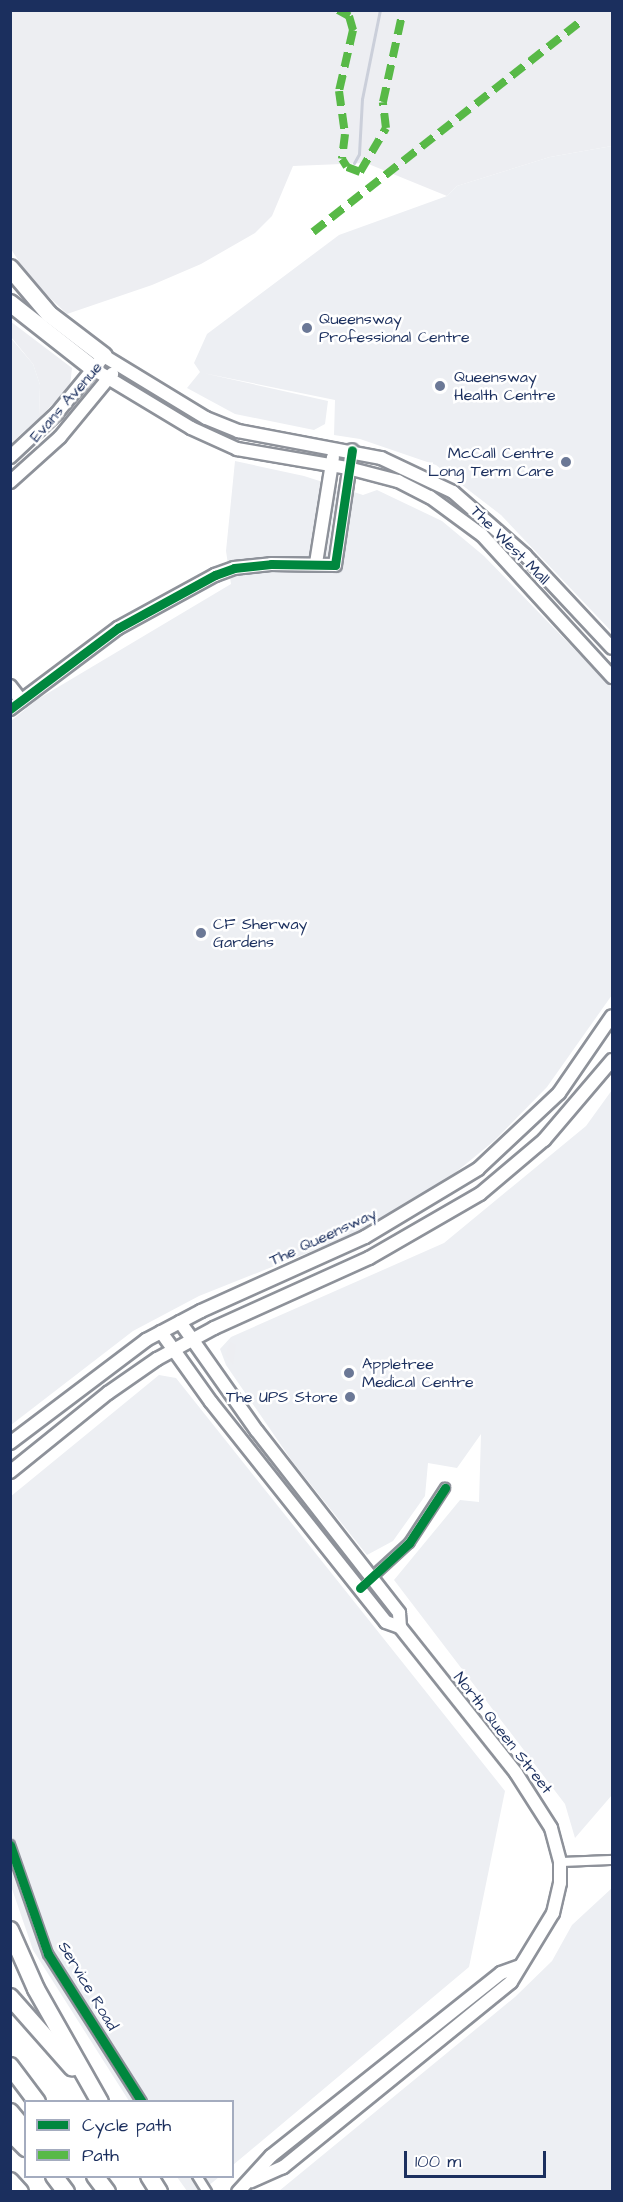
<!DOCTYPE html>
<style>
body{margin:0}
#map{position:relative;width:623px;height:2202px;overflow:hidden;background:#fff;font-family:"Architects Daughter",sans-serif}
div>[style]{position:absolute}
.built>*{inset:0;background:#edeff3}
.green>*{inset:0;background:#edeef2}
.stream>*{height:3px;margin:-1.5px;padding:0 1.5px;transform-origin:1.5px;border-radius:1.5px;background:#cbcfda}
.roads{filter:drop-shadow(2px 0 #8e929a) drop-shadow(-2px 0 #8e929a) drop-shadow(0 2px #8e929a) drop-shadow(0 -2px #8e929a)}
.street>*{height:8px;margin:-4px;padding:0 4px;transform-origin:4px;border-radius:4px;background:#fff}
.secondary>*{height:12px;margin:-6px;padding:0 6px;transform-origin:6px;border-radius:6px;background:#fff}
.highway>*{height:16px;margin:-8px;padding:0 8px;transform-origin:8px;border-radius:8px;background:#fff}
.quiet>*{height:8px;margin-top:-4px;transform-origin:0;background:repeating-linear-gradient(90deg,#58b947 0 15px,transparent 0 23px)}
.cycleway>*{height:9px;margin:-4.5px;padding:0 4.5px;transform-origin:4.5px;border-radius:4.5px;background:#00873e}
.dots>*{width:16px;height:16px;translate:-50% -50%;box-sizing:border-box;border:3px solid #fff;border-radius:50%}
span{translate:-50% -50%;white-space:nowrap;text-align:center;line-height:1.15;-webkit-text-stroke:5px #fff;paint-order:stroke}
.poi-label{font-size:16px;color:#1b2f5e}
.left{translate:0 -50%;text-align:left}
.right{translate:-100% -50%;text-align:right}
.street-label{font-size:16px;color:#1b2f5e}
.frame{position:absolute;inset:0;border:12px solid #1b2f5e;pointer-events:none}
.legend{position:absolute;left:24px;top:2100px;width:210px;height:78px;box-sizing:border-box;background:#fff;border:2px solid #a4acbf;margin:0;padding:8px 10px;list-style:none;font-size:18px;color:#1b2f5e}
.legend li{display:flex;align-items:center;gap:12px;height:30px}
.legend b{width:30px;border:2px solid #a4acbf}
.scale{position:absolute;left:404px;top:2151px;width:142px;height:27px;box-sizing:border-box;border:3px solid #1b2f5e;border-top:0;padding-left:8px;font-size:18px;line-height:21px;white-space:nowrap;color:#1b2f5e;-webkit-text-stroke:4px #fff;paint-order:stroke}
</style>
<div id="map">
<div class="built">
<div style="clip-path:polygon(612px 146px,612px 632px,501px 515px,436px 465px,360px 439px,334px 435px,335px 400px,203px 373px,328px 401px,325px 424px,314px 430px,235px 414px,187px 388px,200px 372px,194px 363px,207px 334px,339px 235px,447px 196px,457px 186px,550px 157px)"></div>
<div style="clip-path:polygon(10px 337px,33px 364px,40px 385px,39px 418px,11px 443px)"></div>
<div style="clip-path:polygon(235px 461px,304px 476px,363px 495px,377px 490px,442px 521px,484px 556px,612px 688px,612px 995px,547px 1087px,494px 1141px,429px 1194px,355px 1234px,199px 1296px,133px 1331px,11px 1425px,11px 721px,38px 699px,231px 584px,226px 551px)"></div>
<div style="clip-path:polygon(612px 1090px,612px 1795px,575px 1838px,565px 1804px,394px 1580px,460px 1500px,479px 1502px,481px 1434px,457px 1468px,428px 1463px,425px 1496px,393px 1541px,367px 1555px,292px 1461px,226px 1365px,220px 1349px,231px 1337px,444px 1243px,586px 1126px)"></div>
<div style="clip-path:polygon(159px 1375px,176px 1378px,505px 1791px,469px 1967px,233px 2165px,232px 2102px,129px 2101px,33px 1950px,11px 1886px,10px 1497px)"></div>
<div style="clip-path:polygon(612px 1888px,612px 2191px,279px 2191px,515px 1997px,552px 1961px,572px 1925px)"></div>
<div style="clip-path:polygon(177px 2177px,219px 2177px,201px 2192px,187px 2191px)"></div>
</div>
<div class="green">
<div style="clip-path:polygon(12px 11px,612px 11px,612px 146px,550px 157px,457px 186px,447px 196px,366px 163px,293px 166px,272px 216px,255px 233px,201px 264px,152px 285px,67px 314px,30px 279px,11px 249px)"></div>
<div style="clip-path:polygon(10px 321px,72px 368px,70px 386px,39px 418px,40px 385px,33px 364px,11px 337px)"></div>
<div style="clip-path:polygon(230px 1342px,236px 1345px,233px 1365px,225px 1355px)"></div>
</div>
<div class="stream">
<div style="left:354px;top:163px;width:10px;rotate:-61deg"></div>
<div style="left:359px;top:154px;width:55px;rotate:-86.9deg"></div>
<div style="left:362px;top:99px;width:91px;rotate:-78.6deg"></div>
</div>
<div class="roads">
<div class="street">
<div style="left:360px;top:1588px;width:67px;rotate:-42.6deg"></div>
<div style="left:409px;top:1543px;width:66px;rotate:-56.8deg"></div>
<div style="left:10px;top:1845px;width:115px;rotate:70.8deg"></div>
<div style="left:48px;top:1954px;width:175px;rotate:57.6deg"></div>
<div style="left:560px;top:1862px;width:52px;rotate:-2.2deg"></div>
<div style="left:197px;top:2176px;width:19px;rotate:58deg"></div>
</div>
<div class="secondary">
<div style="left:95px;top:370px;width:112px;rotate:31.1deg"></div>
<div style="left:191px;top:428px;width:51px;rotate:24.5deg"></div>
<div style="left:237px;top:449px;width:113px;rotate:9.7deg"></div>
<div style="left:348px;top:468px;width:52px;rotate:14.6deg"></div>
<div style="left:398px;top:481px;width:36px;rotate:27deg"></div>
<div style="left:430px;top:497px;width:64px;rotate:36.2deg"></div>
<div style="left:482px;top:535px;width:193px;rotate:47.5deg"></div>
<div style="left:10px;top:457px;width:64px;rotate:-43.1deg"></div>
<div style="left:57px;top:413px;width:74px;rotate:-50.5deg"></div>
<div style="left:104px;top:356px;width:119px;rotate:31.3deg"></div>
<div style="left:206px;top:418px;width:35px;rotate:22deg"></div>
<div style="left:238px;top:431px;width:146px;rotate:10.7deg"></div>
<div style="left:381px;top:458px;width:80px;rotate:25.3deg"></div>
<div style="left:453px;top:492px;width:96px;rotate:41.2deg"></div>
<div style="left:525px;top:555px;width:127px;rotate:46.9deg"></div>
<div style="left:10px;top:482px;width:67px;rotate:-42deg"></div>
<div style="left:60px;top:437px;width:82px;rotate:-50.5deg"></div>
<div style="left:316px;top:563px;width:107px;rotate:-80.9deg"></div>
<div style="left:10px;top:686px;width:18px;rotate:52deg"></div>
<div style="left:10px;top:709px;width:135px;rotate:-36.9deg"></div>
<div style="left:118px;top:628px;width:111px;rotate:-28.7deg"></div>
<div style="left:215px;top:575px;width:20px;rotate:-20deg"></div>
<div style="left:234px;top:568px;width:37px;rotate:-6deg"></div>
<div style="left:271px;top:564px;width:64px;rotate:0.9deg"></div>
<div style="left:335px;top:565px;width:116px;rotate:-81.6deg"></div>
<div style="left:180px;top:1322px;width:133px;rotate:54.8deg"></div>
<div style="left:257px;top:1431px;width:231px;rotate:52deg"></div>
<div style="left:399px;top:1613px;width:14px;rotate:86deg"></div>
<div style="left:161px;top:1332px;width:86px;rotate:54.5deg"></div>
<div style="left:211px;top:1402px;width:281px;rotate:51.5deg"></div>
<div style="left:386px;top:1622px;width:15px;rotate:20deg"></div>
<div style="left:400px;top:1627px;width:186px;rotate:51.5deg"></div>
<div style="left:516px;top:1773px;width:65px;rotate:57.5deg"></div>
<div style="left:551px;top:1828px;width:35px;rotate:75deg"></div>
<div style="left:560px;top:1862px;width:21px;rotate:90deg"></div>
<div style="left:560px;top:1883px;width:31px;rotate:103deg"></div>
<div style="left:553px;top:1913px;width:81px;rotate:121.3deg"></div>
<div style="left:511px;top:1982px;width:294px;rotate:140.9deg"></div>
<div style="left:283px;top:2167px;width:35px;rotate:156deg"></div>
<div style="left:10px;top:1443px;width:171px;rotate:-37.1deg"></div>
<div style="left:146px;top:1340px;width:62px;rotate:-27.8deg"></div>
<div style="left:201px;top:1311px;width:180px;rotate:-24.3deg"></div>
<div style="left:365px;top:1237px;width:132px;rotate:-31deg"></div>
<div style="left:478px;top:1169px;width:111px;rotate:-43.2deg"></div>
<div style="left:559px;top:1093px;width:93px;rotate:-55.5deg"></div>
<div style="left:10px;top:1472px;width:126px;rotate:-38.9deg"></div>
<div style="left:108px;top:1393px;width:60px;rotate:-34.8deg"></div>
<div style="left:157px;top:1359px;width:65px;rotate:-28.5deg"></div>
<div style="left:214px;top:1328px;width:170px;rotate:-24.3deg"></div>
<div style="left:369px;top:1258px;width:128px;rotate:-30deg"></div>
<div style="left:480px;top:1194px;width:84px;rotate:-40.2deg"></div>
<div style="left:544px;top:1140px;width:105px;rotate:-49.6deg"></div>
<div style="left:238px;top:2192px;width:49px;rotate:-47.5deg"></div>
<div style="left:271px;top:2156px;width:294px;rotate:-38.5deg"></div>
<div style="left:501px;top:1973px;width:20px;rotate:-20deg"></div>
</div>
<div class="highway">
<div style="left:10px;top:268px;width:60px;rotate:49.7deg"></div>
<div style="left:49px;top:314px;width:69px;rotate:37.4deg"></div>
<div style="left:10px;top:303px;width:108px;rotate:38.2deg"></div>
<div style="left:10px;top:1930px;width:64px;rotate:66.2deg"></div>
<div style="left:36px;top:1989px;width:130px;rotate:60.5deg"></div>
<div style="left:10px;top:1997px;width:94px;rotate:48.5deg"></div>
<div style="left:10px;top:2066px;width:45px;rotate:53.1deg"></div>
<div style="left:10px;top:2112px;width:25px;rotate:50deg"></div>
<div style="left:10px;top:2132px;width:23px;rotate:45deg"></div>
<div style="left:54px;top:2176px;width:20px;rotate:53deg"></div>
<div style="left:95px;top:2176px;width:20px;rotate:53deg"></div>
<div style="left:149px;top:2176px;width:19px;rotate:58deg"></div>
<div style="left:10px;top:2181px;width:15px;rotate:48deg"></div>
</div>
</div>
<div class="quiet">
<div style="left:338px;top:10px;width:13px;rotate:29deg"></div>
<div style="left:349px;top:16px;width:15px;rotate:74deg"></div>
<div style="left:353px;top:30px;width:63px;rotate:102.9deg"></div>
<div style="left:339px;top:91px;width:43px;rotate:82.1deg"></div>
<div style="left:345px;top:134px;width:25px;rotate:97deg"></div>
<div style="left:342px;top:159px;width:9px;rotate:58deg"></div>
<div style="left:347px;top:167px;width:14px;rotate:21deg"></div>
<div style="left:360px;top:172px;width:51px;rotate:-59.4deg"></div>
<div style="left:386px;top:128px;width:26px;rotate:-97deg"></div>
<div style="left:383px;top:102px;width:89px;rotate:-77.7deg"></div>
<div style="left:313px;top:232px;width:342px;rotate:-38.2deg"></div>
</div>
<div class="cycleway">
<div style="left:10px;top:709px;width:135px;rotate:-36.9deg"></div>
<div style="left:118px;top:628px;width:111px;rotate:-28.7deg"></div>
<div style="left:215px;top:575px;width:20px;rotate:-20deg"></div>
<div style="left:234px;top:568px;width:37px;rotate:-6deg"></div>
<div style="left:271px;top:564px;width:64px;rotate:0.9deg"></div>
<div style="left:335px;top:565px;width:116px;rotate:-81.6deg"></div>
<div style="left:360px;top:1588px;width:67px;rotate:-42.6deg"></div>
<div style="left:409px;top:1543px;width:66px;rotate:-56.8deg"></div>
<div style="left:10px;top:1845px;width:115px;rotate:70.8deg"></div>
<div style="left:48px;top:1954px;width:175px;rotate:57.6deg"></div>
</div>
<div class="dots">
<div style="left:307px;top:328px;background:#6b7896"></div>
<div style="left:440px;top:386px;background:#6b7896"></div>
<div style="left:566px;top:462px;background:#6b7896"></div>
<div style="left:201px;top:933px;background:#6b7896"></div>
<div style="left:349px;top:1373px;background:#6b7896"></div>
<div style="left:350px;top:1397px;background:#6b7896"></div>
</div>
<div class="poi-label">
<span class="left" style="left:319px;top:328px">Queensway<br>Professional Centre</span>
<span class="left" style="left:454px;top:386px">Queensway<br>Health Centre</span>
<span class="right" style="left:554px;top:462px">McCall Centre<br>Long Term Care</span>
<span class="left" style="left:213px;top:933px">CF Sherway<br>Gardens</span>
<span class="left" style="left:362px;top:1373px">Appletree<br>Medical Centre</span>
<span class="right" style="left:338px;top:1397px">The UPS Store</span>
</div>
<div class="street-label">
<span style="left:66px;top:402px;rotate:-49deg">Evans Avenue</span>
<span style="left:510px;top:545px;rotate:45deg">The West Mall</span>
<span style="left:323px;top:1237px;rotate:-25deg">The Queensway</span>
<span style="left:503px;top:1733px;rotate:52deg">North Queen Street</span>
<span style="left:88px;top:1986px;rotate:59deg">Service Road</span>
</div>
<div class="frame"></div>
<ul class="legend">
<li><b style="height:8px;background:#00873e"></b>Cycle path</li>
<li><b style="height:8px;background:#58b947"></b>Path</li>
</ul>
<div class="scale">100 m</div>
</div>
